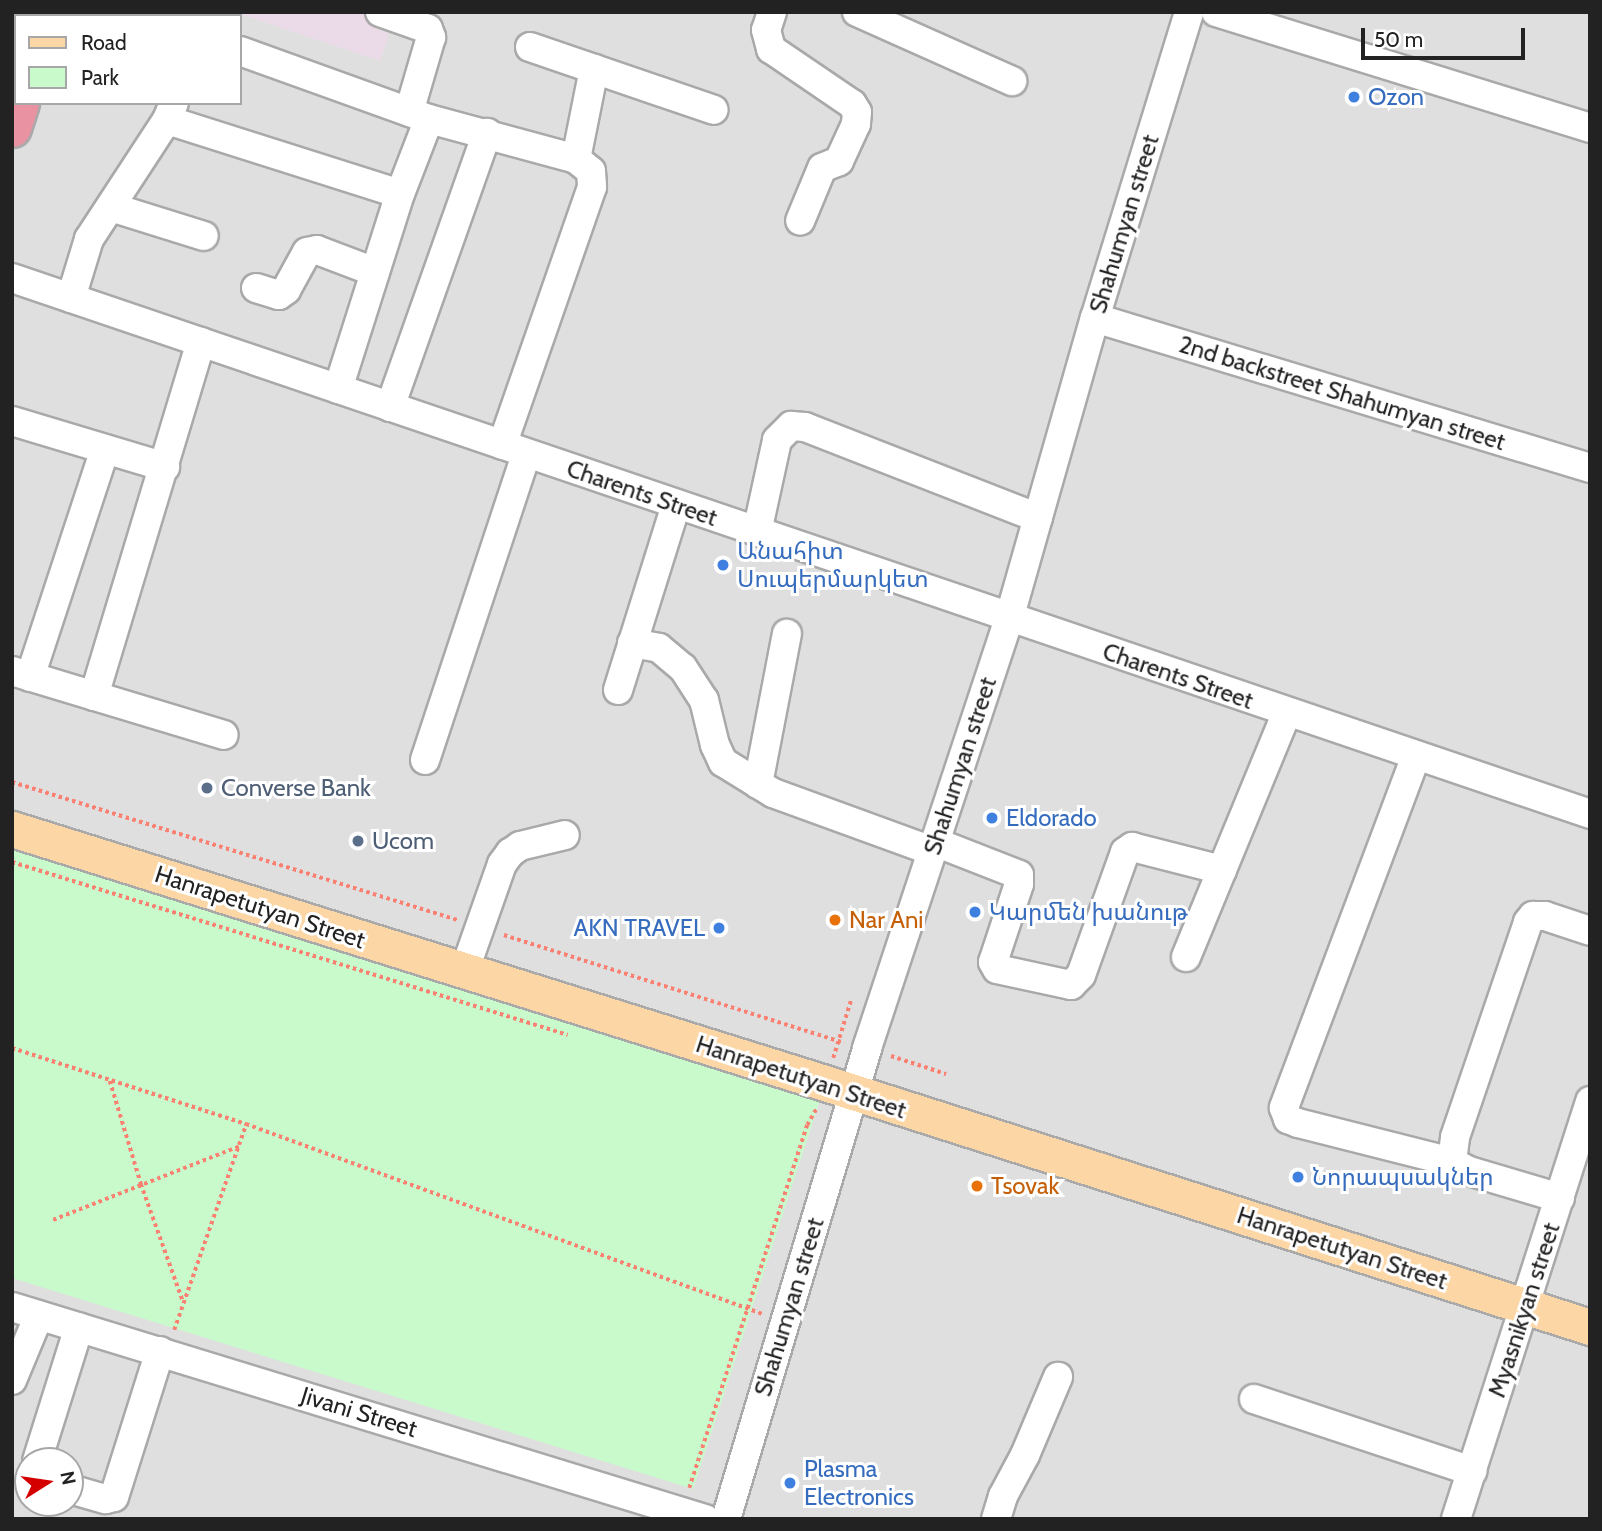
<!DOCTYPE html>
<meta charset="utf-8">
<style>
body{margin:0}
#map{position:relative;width:1602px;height:1531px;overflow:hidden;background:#f2efe9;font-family:Cabin,"Noto Sans Armenian",sans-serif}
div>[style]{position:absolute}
.residential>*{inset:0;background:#e0dfdf}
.industrial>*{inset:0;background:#ebdbe8}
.park>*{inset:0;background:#c8facc}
.path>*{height:3.5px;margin-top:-1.75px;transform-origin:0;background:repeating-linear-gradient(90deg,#fa8072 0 3.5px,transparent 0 7px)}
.roads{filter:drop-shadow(2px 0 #a9a9a9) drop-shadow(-2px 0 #a9a9a9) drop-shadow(0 2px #a9a9a9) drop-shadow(0 -2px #a9a9a9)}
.minor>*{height:28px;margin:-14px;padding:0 14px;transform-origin:14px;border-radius:14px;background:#fff}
.major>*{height:35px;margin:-17.5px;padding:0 17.5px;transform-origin:17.5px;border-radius:17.5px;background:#fcd6a4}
.highway>*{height:38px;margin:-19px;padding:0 19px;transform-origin:19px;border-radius:19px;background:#e892a2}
.dots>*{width:19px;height:19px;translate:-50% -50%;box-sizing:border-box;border:4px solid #fff;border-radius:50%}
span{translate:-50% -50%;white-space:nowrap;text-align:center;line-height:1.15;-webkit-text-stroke:6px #fff;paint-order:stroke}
.shop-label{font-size:24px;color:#366cbe}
.left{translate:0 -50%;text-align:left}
.right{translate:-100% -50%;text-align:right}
.street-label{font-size:24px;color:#222}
.service-label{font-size:24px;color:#4e5e75}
.food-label{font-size:24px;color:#c56008}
.frame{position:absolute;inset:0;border:14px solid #222;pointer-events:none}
.legend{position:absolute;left:14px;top:14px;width:228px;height:91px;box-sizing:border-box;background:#fff;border:2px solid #a7a7a7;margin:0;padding:9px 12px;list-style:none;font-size:21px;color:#222}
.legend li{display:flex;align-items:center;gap:14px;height:35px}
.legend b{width:35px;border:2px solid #a7a7a7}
.north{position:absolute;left:14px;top:1447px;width:70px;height:70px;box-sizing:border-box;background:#fff;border:2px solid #a7a7a7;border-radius:50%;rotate:78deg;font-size:19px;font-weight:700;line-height:28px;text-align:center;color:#222}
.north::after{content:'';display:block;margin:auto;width:24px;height:32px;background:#d40000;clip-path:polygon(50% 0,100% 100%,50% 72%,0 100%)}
.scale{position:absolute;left:1361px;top:28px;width:164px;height:32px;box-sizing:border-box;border:4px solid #222;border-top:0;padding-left:9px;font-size:21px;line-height:24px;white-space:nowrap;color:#222;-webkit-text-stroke:5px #fff;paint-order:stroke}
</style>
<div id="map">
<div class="residential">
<div style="clip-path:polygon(evenodd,12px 12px,1590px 12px,1590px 1519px,12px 1519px,12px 12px,16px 16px,240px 16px,240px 103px,16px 103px,16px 16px,12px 12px,28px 1461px,70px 1461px,70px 1503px,28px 1503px,28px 1461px)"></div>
</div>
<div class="industrial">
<div style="clip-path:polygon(234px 12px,372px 12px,394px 19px,380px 61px)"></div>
</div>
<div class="park">
<div style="clip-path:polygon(12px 839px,822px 1094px,693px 1489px,12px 1278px)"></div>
</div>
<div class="path">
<div style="left:12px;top:782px;width:466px;rotate:17.2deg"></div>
<div style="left:12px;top:862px;width:582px;rotate:17.28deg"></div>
<div style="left:504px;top:935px;width:357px;rotate:17.6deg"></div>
<div style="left:12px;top:1048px;width:246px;rotate:18deg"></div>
<div style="left:246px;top:1124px;width:550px;rotate:20.21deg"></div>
<div style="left:891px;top:1056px;width:58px;rotate:18.1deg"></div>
<div style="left:833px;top:1058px;width:61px;rotate:-72.8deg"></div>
<div style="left:110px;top:1081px;width:108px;rotate:73.2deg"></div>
<div style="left:141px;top:1184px;width:124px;rotate:70.3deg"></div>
<div style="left:53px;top:1220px;width:201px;rotate:-21.6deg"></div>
<div style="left:174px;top:1330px;width:218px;rotate:-70.7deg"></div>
<div style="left:689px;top:1488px;width:382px;rotate:-72deg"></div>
<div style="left:807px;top:1125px;width:20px;rotate:-60deg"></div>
</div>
<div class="roads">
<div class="minor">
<div style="left:380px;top:12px;width:51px;rotate:19.5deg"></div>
<div style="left:428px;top:29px;width:9px;rotate:69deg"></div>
<div style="left:431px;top:37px;width:78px;rotate:106.3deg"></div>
<div style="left:772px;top:12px;width:19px;rotate:108deg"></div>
<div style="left:766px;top:30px;width:20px;rotate:75deg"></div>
<div style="left:771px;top:49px;width:98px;rotate:34.2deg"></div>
<div style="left:852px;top:104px;width:9px;rotate:58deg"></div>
<div style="left:857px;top:112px;width:12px;rotate:95deg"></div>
<div style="left:856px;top:124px;width:41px;rotate:114.7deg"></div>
<div style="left:839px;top:161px;width:18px;rotate:158deg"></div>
<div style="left:822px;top:168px;width:57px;rotate:112.5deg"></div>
<div style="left:857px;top:12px;width:170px;rotate:24deg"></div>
<div style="left:1216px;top:12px;width:392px;rotate:17.2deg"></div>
<div style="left:199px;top:16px;width:4px;rotate:-76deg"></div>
<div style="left:530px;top:47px;width:194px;rotate:18.9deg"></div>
<div style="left:240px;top:51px;width:201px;rotate:19.8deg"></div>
<div style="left:429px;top:119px;width:152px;rotate:15.2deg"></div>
<div style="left:576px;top:159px;width:19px;rotate:39deg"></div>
<div style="left:591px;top:171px;width:16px;rotate:86deg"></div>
<div style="left:592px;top:187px;width:273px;rotate:109.2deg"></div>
<div style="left:167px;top:120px;width:244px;rotate:17.6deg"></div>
<div style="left:576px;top:159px;width:92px;rotate:-78.7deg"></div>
<div style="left:111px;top:207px;width:97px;rotate:17.3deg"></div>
<div style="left:12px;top:278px;width:1667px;rotate:18.76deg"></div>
<div style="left:256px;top:288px;width:24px;rotate:17deg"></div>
<div style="left:279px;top:295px;width:9px;rotate:-36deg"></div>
<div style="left:286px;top:290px;width:43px;rotate:-61.1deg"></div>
<div style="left:307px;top:252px;width:10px;rotate:-11deg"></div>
<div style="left:317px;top:250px;width:62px;rotate:20.8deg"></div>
<div style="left:71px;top:298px;width:62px;rotate:-73deg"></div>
<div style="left:89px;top:239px;width:142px;rotate:-56.8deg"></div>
<div style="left:167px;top:120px;width:18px;rotate:-68deg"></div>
<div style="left:1095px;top:318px;width:517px;rotate:16.86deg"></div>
<div style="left:338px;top:389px;width:205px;rotate:-72.4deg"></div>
<div style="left:400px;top:194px;width:80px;rotate:-68.9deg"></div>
<div style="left:390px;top:407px;width:291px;rotate:-70.5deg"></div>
<div style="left:12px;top:421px;width:160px;rotate:16.7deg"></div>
<div style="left:757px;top:532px;width:94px;rotate:-77.7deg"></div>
<div style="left:777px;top:440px;width:20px;rotate:-45deg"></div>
<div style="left:791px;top:426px;width:14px;rotate:4deg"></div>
<div style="left:805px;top:427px;width:250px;rotate:21.3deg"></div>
<div style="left:632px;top:643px;width:27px;rotate:10deg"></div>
<div style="left:659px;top:648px;width:31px;rotate:40deg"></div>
<div style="left:683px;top:668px;width:38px;rotate:57deg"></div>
<div style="left:704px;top:700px;width:46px;rotate:76.3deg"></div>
<div style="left:715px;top:745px;width:19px;rotate:65deg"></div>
<div style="left:723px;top:762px;width:59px;rotate:31.8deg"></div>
<div style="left:773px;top:793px;width:169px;rotate:20deg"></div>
<div style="left:12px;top:671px;width:221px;rotate:16.8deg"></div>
<div style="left:30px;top:677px;width:240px;rotate:-71.8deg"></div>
<div style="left:618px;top:690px;width:194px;rotate:-72.6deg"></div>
<div style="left:94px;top:696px;width:370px;rotate:-73.2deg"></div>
<div style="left:1416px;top:756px;width:376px;rotate:110.6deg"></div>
<div style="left:1284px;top:1108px;width:12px;rotate:70deg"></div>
<div style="left:1288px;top:1119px;width:11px;rotate:22deg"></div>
<div style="left:1298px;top:1123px;width:159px;rotate:14.2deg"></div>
<div style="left:425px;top:760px;width:322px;rotate:-71.7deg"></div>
<div style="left:758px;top:784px;width:153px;rotate:-79.1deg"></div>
<div style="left:935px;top:842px;width:90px;rotate:21.4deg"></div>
<div style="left:1019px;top:875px;width:9px;rotate:90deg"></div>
<div style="left:1019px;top:884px;width:82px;rotate:108.4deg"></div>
<div style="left:993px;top:962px;width:8px;rotate:60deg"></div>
<div style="left:997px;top:969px;width:76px;rotate:12.2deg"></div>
<div style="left:1071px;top:985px;width:14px;rotate:-45deg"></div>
<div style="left:1081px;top:975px;width:131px;rotate:-70.3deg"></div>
<div style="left:1125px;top:852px;width:9px;rotate:-36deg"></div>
<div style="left:1132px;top:847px;width:93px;rotate:14.3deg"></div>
<div style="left:1186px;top:957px;width:265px;rotate:-67.6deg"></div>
<div style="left:464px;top:972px;width:114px;rotate:-70.6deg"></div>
<div style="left:502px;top:864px;width:14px;rotate:-54deg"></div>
<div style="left:510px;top:853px;width:12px;rotate:-35deg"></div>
<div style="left:520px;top:846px;width:46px;rotate:-13.7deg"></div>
<div style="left:1560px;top:1198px;width:95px;rotate:-163.5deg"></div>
<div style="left:1469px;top:1171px;width:19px;rotate:-152deg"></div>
<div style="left:1452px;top:1162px;width:25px;rotate:-83deg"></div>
<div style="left:1455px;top:1137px;width:227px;rotate:-71.2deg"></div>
<div style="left:1528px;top:922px;width:8px;rotate:-50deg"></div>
<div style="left:1533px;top:916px;width:12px"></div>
<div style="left:1545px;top:916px;width:47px;rotate:18.4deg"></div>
<div style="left:12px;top:1307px;width:725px;rotate:17.01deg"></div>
<div style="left:12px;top:1380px;width:70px;rotate:-67.4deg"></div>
<div style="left:1254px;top:1399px;width:230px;rotate:18.3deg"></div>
<div style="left:37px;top:1461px;width:140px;rotate:-72.6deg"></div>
<div style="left:70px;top:1489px;width:37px;rotate:16deg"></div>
<div style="left:106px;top:1499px;width:8px;rotate:-14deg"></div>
<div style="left:114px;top:1497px;width:153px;rotate:-72.5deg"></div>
<div style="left:726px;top:1519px;width:492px;rotate:-73.3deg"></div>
<div style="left:867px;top:1048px;width:452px;rotate:-71.7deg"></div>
<div style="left:1009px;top:619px;width:313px;rotate:-74.1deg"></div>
<div style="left:1095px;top:318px;width:320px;rotate:-72.9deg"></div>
<div style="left:996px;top:1519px;width:24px;rotate:-73deg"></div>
<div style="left:1003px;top:1496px;width:47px;rotate:-61.8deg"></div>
<div style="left:1025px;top:1455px;width:85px;rotate:-67.1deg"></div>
<div style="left:1456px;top:1519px;width:439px;rotate:-72.2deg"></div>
</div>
<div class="major">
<div style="left:12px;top:829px;width:852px;rotate:17.35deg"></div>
<div style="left:825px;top:1083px;width:803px;rotate:17.69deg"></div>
</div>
<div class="highway">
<div style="left:49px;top:16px;width:4px;rotate:-76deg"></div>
<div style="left:12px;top:128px;width:26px;rotate:-72deg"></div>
</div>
</div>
<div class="dots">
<div style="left:1354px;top:97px;background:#3f7fe0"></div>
<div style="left:723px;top:565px;background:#3f7fe0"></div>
<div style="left:207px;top:788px;background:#5c6f8a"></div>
<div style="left:992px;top:818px;background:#3f7fe0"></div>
<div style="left:358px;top:841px;background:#5c6f8a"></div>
<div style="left:975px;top:912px;background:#3f7fe0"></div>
<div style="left:835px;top:920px;background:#e8710a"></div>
<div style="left:719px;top:928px;background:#3f7fe0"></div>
<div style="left:1298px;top:1177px;background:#3f7fe0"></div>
<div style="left:977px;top:1186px;background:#e8710a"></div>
<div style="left:790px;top:1483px;background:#3f7fe0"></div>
</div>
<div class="shop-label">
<span class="left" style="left:1368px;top:97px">Ozon</span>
<span class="left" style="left:737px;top:565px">Անահիտ<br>Սուպերմարկետ</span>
<span class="left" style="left:1006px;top:818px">Eldorado</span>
<span class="left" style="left:989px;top:912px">Կարմեն խանութ</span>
<span class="right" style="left:705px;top:928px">AKN TRAVEL</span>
<span class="left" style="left:1312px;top:1177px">Նորապսակներ</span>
<span class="left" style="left:804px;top:1483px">Plasma<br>Electronics</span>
</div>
<div class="street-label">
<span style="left:1124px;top:224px;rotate:-73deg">Shahumyan street</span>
<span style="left:1342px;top:393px;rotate:17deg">2nd backstreet Shahumyan street</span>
<span style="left:642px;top:493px;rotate:19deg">Charents Street</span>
<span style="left:1178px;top:676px;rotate:19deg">Charents Street</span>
<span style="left:960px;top:766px;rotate:-72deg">Shahumyan street</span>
<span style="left:260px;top:907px;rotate:18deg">Hanrapetutyan Street</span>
<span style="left:801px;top:1077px;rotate:18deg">Hanrapetutyan Street</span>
<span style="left:1342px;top:1248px;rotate:18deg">Hanrapetutyan Street</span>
<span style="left:789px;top:1307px;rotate:-73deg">Shahumyan street</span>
<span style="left:1524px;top:1310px;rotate:-72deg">Myasnikyan street</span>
<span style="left:359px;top:1412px;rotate:17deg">Jivani Street</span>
</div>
<div class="service-label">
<span class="left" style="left:221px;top:788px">Converse Bank</span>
<span class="left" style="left:372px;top:841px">Ucom</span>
</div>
<div class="food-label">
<span class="left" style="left:849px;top:920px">Nar Ani</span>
<span class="left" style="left:991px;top:1186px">Tsovak</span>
</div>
<div class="frame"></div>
<ul class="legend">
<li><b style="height:9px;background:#fcd6a4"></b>Road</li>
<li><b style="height:19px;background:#c8facc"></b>Park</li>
</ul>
<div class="north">N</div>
<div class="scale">50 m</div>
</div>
